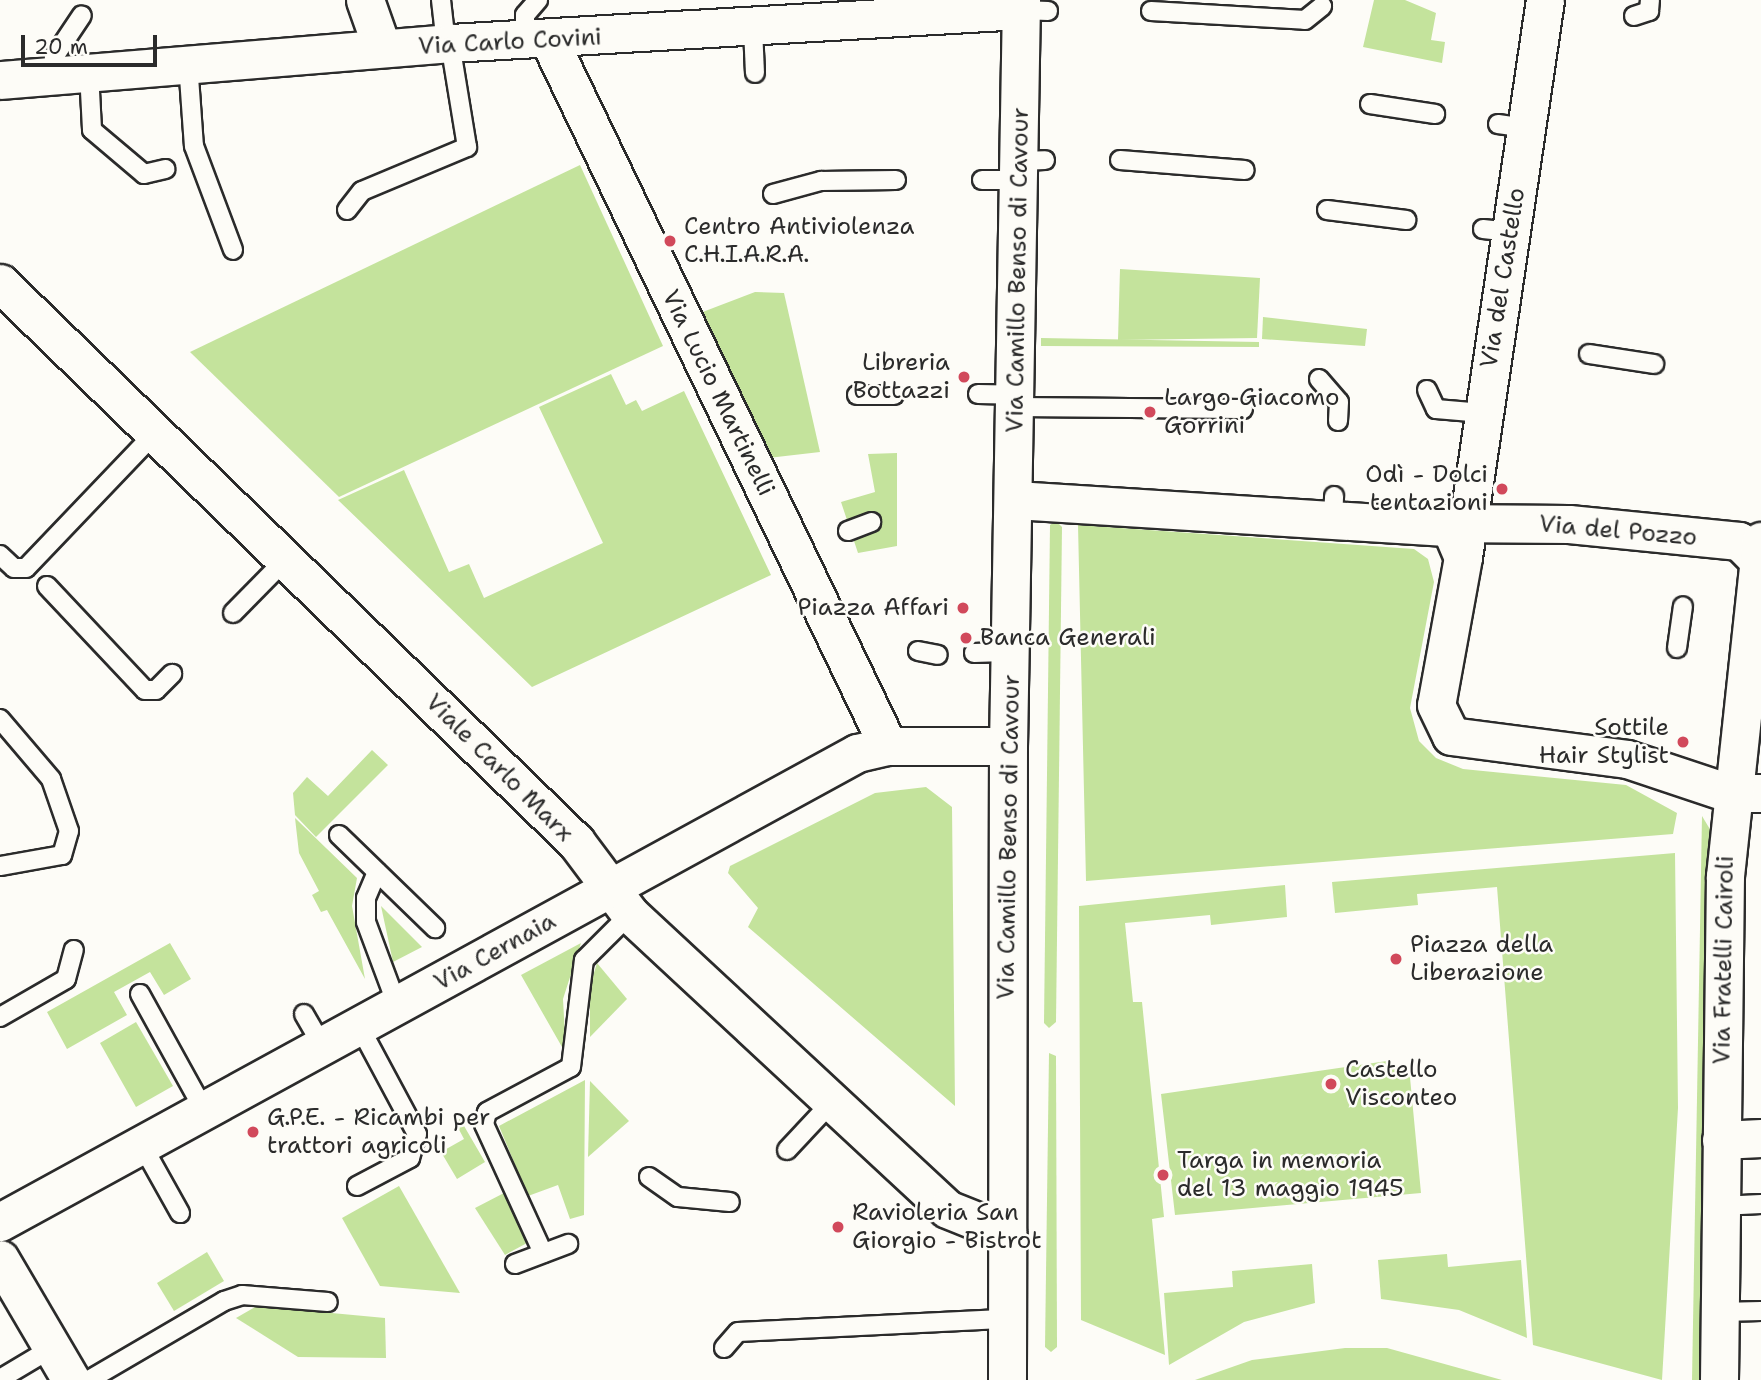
<!DOCTYPE html>
<meta charset="utf-8">
<style>
body{margin:0}
#map{position:relative;width:1761px;height:1380px;overflow:hidden;background:#fdfcf7;font-family:"Shantell Sans",sans-serif}
div>[style]{position:absolute}
.green>*{inset:0;background:#c4e39c}
.roads{filter:drop-shadow(2px 0 #2b2b2b) drop-shadow(-2px 0 #2b2b2b) drop-shadow(0 2px #2b2b2b) drop-shadow(0 -2px #2b2b2b)}
.lane>*{height:18px;margin:-9px;padding:0 9px;transform-origin:9px;border-radius:9px;background:#fdfcf7}
.street>*{height:37px;margin:-18.5px;padding:0 18.5px;transform-origin:18.5px;border-radius:18.5px;background:#fdfcf7}
.dots>*{width:19px;height:19px;translate:-50% -50%;box-sizing:border-box;border:4px solid #fdfcf7;border-radius:50%}
span{translate:-50% -50%;white-space:nowrap;text-align:center;line-height:1.15;-webkit-text-stroke:5px #fdfcf7;paint-order:stroke}
.street-label{font-size:24px;color:#2b2b2b}
.poi-label{font-size:24px;color:#2b2b2b}
.left{translate:0 -50%;text-align:left}
.right{translate:-100% -50%;text-align:right}
.scale{position:absolute;left:21px;top:35px;width:136px;height:32px;box-sizing:border-box;border:4px solid #2b2b2b;border-top:0;padding-left:9px;font-size:21px;line-height:24px;white-space:nowrap;color:#2b2b2b;-webkit-text-stroke:5px #fdfcf7;paint-order:stroke}
</style>
<div id="map">
<div class="green">
<div style="clip-path:polygon(1374px 0,1405px 0,1436px 13px,1431px 40px,1445px 42px,1442px 63px,1363px 47px)"></div>
<div style="clip-path:polygon(580px 165px,663px 346px,339px 497px,190px 352px)"></div>
<div style="clip-path:polygon(1120px 269px,1260px 278px,1257px 338px,1118px 340px)"></div>
<div style="clip-path:polygon(755px 292px,784px 293px,820px 452px,768px 458px,700px 313px)"></div>
<div style="clip-path:polygon(1263px 317px,1367px 329px,1365px 346px,1262px 339px)"></div>
<div style="clip-path:polygon(1041px 338px,1259px 342px,1259px 347px,1041px 346px)"></div>
<div style="clip-path:polygon(611px 374px,626px 405px,636px 400px,642px 411px,684px 391px,771px 575px,532px 687px,338px 500px,404px 470px,449px 572px,469px 564px,484px 598px,603px 543px,539px 407px)"></div>
<div style="clip-path:polygon(897px 453px,897px 546px,858px 553px,841px 502px,875px 492px,868px 454px)"></div>
<div style="clip-path:polygon(1056px 521px,1062px 527px,1056px 1022px,1049px 1028px,1044px 1023px,1050px 525px)"></div>
<div style="clip-path:polygon(1078px 525px,1414px 549px,1428px 559px,1434px 582px,1410px 708px,1419px 741px,1436px 758px,1463px 769px,1626px 785px,1677px 813px,1673px 834px,1086px 881px)"></div>
<div style="clip-path:polygon(372px 750px,388px 765px,316px 837px,295px 815px,293px 793px,307px 777px,328px 796px)"></div>
<div style="clip-path:polygon(926px 787px,952px 807px,955px 1106px,748px 927px,758px 908px,728px 873px,730px 866px,875px 793px)"></div>
<div style="clip-path:polygon(1702px 816px,1711px 831px,1712px 1113px,1703px 1380px,1692px 1380px)"></div>
<div style="clip-path:polygon(295px 818px,357px 878px,352px 906px,365px 979px,327px 910px,321px 912px,312px 895px,319px 891px,299px 853px)"></div>
<div style="clip-path:polygon(1675px 853px,1678px 1108px,1662px 1380px,1533px 1345px,1497px 887px,1417px 894px,1418px 905px,1335px 913px,1332px 882px)"></div>
<div style="clip-path:polygon(1285px 885px,1287px 917px,1211px 925px,1210px 915px,1125px 923px,1133px 1002px,1142px 1002px,1164px 1217px,1152px 1219px,1165px 1355px,1081px 1320px,1079px 906px)"></div>
<div style="clip-path:polygon(381px 906px,422px 947px,393px 962px)"></div>
<div style="clip-path:polygon(170px 943px,191px 979px,164px 995px,150px 972px,114px 992px,127px 1015px,67px 1049px,47px 1012px)"></div>
<div style="clip-path:polygon(581px 943px,563px 999px,566px 1054px,521px 975px)"></div>
<div style="clip-path:polygon(597px 963px,627px 999px,590px 1037px,590px 986px)"></div>
<div style="clip-path:polygon(136px 1022px,173px 1086px,136px 1107px,100px 1043px)"></div>
<div style="clip-path:polygon(1049px 1053px,1056px 1056px,1057px 1347px,1051px 1352px,1045px 1347px)"></div>
<div style="clip-path:polygon(1387px 1061px,1388px 1069px,1409px 1067px,1421px 1193px,1175px 1215px,1161px 1094px)"></div>
<div style="clip-path:polygon(585px 1080px,584px 1215px,570px 1219px,558px 1185px,528px 1196px,499px 1126px)"></div>
<div style="clip-path:polygon(590px 1081px,629px 1121px,588px 1157px)"></div>
<div style="clip-path:polygon(460px 1119px,485px 1162px,457px 1179px,441px 1152px,464px 1139px,455px 1122px)"></div>
<div style="clip-path:polygon(399px 1186px,460px 1293px,380px 1286px,342px 1218px)"></div>
<div style="clip-path:polygon(504px 1193px,527px 1243px,505px 1255px,475px 1208px)"></div>
<div style="clip-path:polygon(207px 1252px,224px 1281px,174px 1311px,157px 1283px)"></div>
<div style="clip-path:polygon(1447px 1254px,1448px 1267px,1521px 1260px,1527px 1338px,1459px 1310px,1381px 1299px,1378px 1260px)"></div>
<div style="clip-path:polygon(1312px 1264px,1315px 1303px,1244px 1322px,1169px 1365px,1164px 1293px,1233px 1287px,1232px 1271px)"></div>
<div style="clip-path:polygon(257px 1306px,385px 1318px,386px 1358px,298px 1357px,236px 1318px)"></div>
<div style="clip-path:polygon(1345px 1348px,1387px 1348px,1502px 1380px,1195px 1380px,1252px 1360px)"></div>
</div>
<div class="roads">
<div class="lane">
<div style="left:441px;top:0;width:44px;rotate:83.5deg"></div>
<div style="left:1021px;top:10px;width:27px;rotate:2deg"></div>
<div style="left:1151px;top:11px;width:154px;rotate:3.3deg"></div>
<div style="left:1305px;top:20px;width:22px;rotate:-39deg"></div>
<div style="left:1634px;top:16px;width:16px;rotate:-18deg"></div>
<div style="left:1649px;top:11px;width:11px;rotate:-85deg"></div>
<div style="left:753px;top:28px;width:45px;rotate:87.5deg"></div>
<div style="left:525px;top:40px;width:25px;rotate:-90deg"></div>
<div style="left:525px;top:15px;width:20px;rotate:-49deg"></div>
<div style="left:188px;top:63px;width:83px;rotate:85.9deg"></div>
<div style="left:194px;top:146px;width:111px;rotate:69.4deg"></div>
<div style="left:89px;top:72px;width:58px;rotate:87deg"></div>
<div style="left:92px;top:130px;width:68px;rotate:40.2deg"></div>
<div style="left:144px;top:174px;width:22px;rotate:-13deg"></div>
<div style="left:53px;top:75px;width:18px;rotate:-87deg"></div>
<div style="left:54px;top:57px;width:50px;rotate:-56.3deg"></div>
<div style="left:1370px;top:104px;width:66px;rotate:8.7deg"></div>
<div style="left:1498px;top:124px;width:28px;rotate:8deg"></div>
<div style="left:1120px;top:160px;width:125px;rotate:4.6deg"></div>
<div style="left:1020px;top:161px;width:25px;rotate:-2deg"></div>
<div style="left:982px;top:180px;width:38px"></div>
<div style="left:773px;top:194px;width:50px;rotate:-15.2deg"></div>
<div style="left:821px;top:181px;width:75px;rotate:-0.8deg"></div>
<div style="left:347px;top:210px;width:24px;rotate:-52deg"></div>
<div style="left:362px;top:191px;width:114px;rotate:-22.7deg"></div>
<div style="left:467px;top:147px;width:105px;rotate:-99.3deg"></div>
<div style="left:1327px;top:210px;width:80px;rotate:7.2deg"></div>
<div style="left:1483px;top:229px;width:28px;rotate:6deg"></div>
<div style="left:1589px;top:354px;width:66px;rotate:8.7deg"></div>
<div style="left:1319px;top:379px;width:30px;rotate:49deg"></div>
<div style="left:1339px;top:402px;width:19px;rotate:93deg"></div>
<div style="left:1427px;top:390px;width:21px;rotate:65deg"></div>
<div style="left:1436px;top:409px;width:47px;rotate:4.9deg"></div>
<div style="left:978px;top:394px;width:39px;rotate:1deg"></div>
<div style="left:857px;top:395px;width:37px"></div>
<div style="left:1017px;top:407px;width:226px;rotate:0.5deg"></div>
<div style="left:1333px;top:517px;width:21px;rotate:-87deg"></div>
<div style="left:848px;top:531px;width:25px;rotate:-21deg"></div>
<div style="left:0;top:555px;width:19px;rotate:43deg"></div>
<div style="left:14px;top:568px;width:12px"></div>
<div style="left:26px;top:568px;width:188px;rotate:-46.3deg"></div>
<div style="left:47px;top:586px;width:143px;rotate:46.7deg"></div>
<div style="left:145px;top:690px;width:11px"></div>
<div style="left:156px;top:690px;width:23px;rotate:-45deg"></div>
<div style="left:233px;top:613px;width:76px;rotate:-45.5deg"></div>
<div style="left:1677px;top:648px;width:42px;rotate:-81.9deg"></div>
<div style="left:918px;top:651px;width:20px;rotate:11deg"></div>
<div style="left:974px;top:653px;width:37px;rotate:-2deg"></div>
<div style="left:0;top:719px;width:79px;rotate:49.6deg"></div>
<div style="left:51px;top:779px;width:55px;rotate:70.9deg"></div>
<div style="left:69px;top:831px;width:25px;rotate:106deg"></div>
<div style="left:62px;top:855px;width:63px;rotate:169.9deg"></div>
<div style="left:339px;top:835px;width:134px;rotate:44.1deg"></div>
<div style="left:377px;top:872px;width:28px;rotate:113deg"></div>
<div style="left:366px;top:898px;width:24px;rotate:90deg"></div>
<div style="left:366px;top:922px;width:89px;rotate:69.5deg"></div>
<div style="left:140px;top:994px;width:132px;rotate:61.1deg"></div>
<div style="left:304px;top:1014px;width:38px;rotate:60deg"></div>
<div style="left:0;top:1017px;width:76px;rotate:-29.9deg"></div>
<div style="left:66px;top:979px;width:30px;rotate:-75deg"></div>
<div style="left:142px;top:1145px;width:78px;rotate:60.8deg"></div>
<div style="left:787px;top:1150px;width:64px;rotate:-46.9deg"></div>
<div style="left:649px;top:1177px;width:35px;rotate:35deg"></div>
<div style="left:678px;top:1197px;width:52px;rotate:5.5deg"></div>
<div style="left:357px;top:1186px;width:60px;rotate:-27.8deg"></div>
<div style="left:410px;top:1158px;width:25px;rotate:-74deg"></div>
<div style="left:417px;top:1134px;width:123px;rotate:-118.2deg"></div>
<div style="left:1720px;top:1206px;width:41px;rotate:-2.8deg"></div>
<div style="left:543px;top:1253px;width:142px;rotate:-114.6deg"></div>
<div style="left:484px;top:1124px;width:12px;rotate:-76deg"></div>
<div style="left:487px;top:1112px;width:95px;rotate:-28.2deg"></div>
<div style="left:571px;top:1067px;width:108px;rotate:-83.1deg"></div>
<div style="left:584px;top:960px;width:65px;rotate:-45deg"></div>
<div style="left:515px;top:1264px;width:57px;rotate:-20.7deg"></div>
<div style="left:1720px;top:1312px;width:41px;rotate:-1.4deg"></div>
<div style="left:724px;top:1348px;width:21px;rotate:-49deg"></div>
<div style="left:738px;top:1332px;width:269px;rotate:-2.8deg"></div>
<div style="left:0;top:1379px;width:61px;rotate:-30.8deg"></div>
<div style="left:89px;top:1380px;width:156px;rotate:-30.3deg"></div>
<div style="left:224px;top:1301px;width:19px;rotate:-18deg"></div>
<div style="left:242px;top:1295px;width:86px;rotate:4.7deg"></div>
</div>
<div class="street">
<div style="left:365px;top:0;width:51px;rotate:70.5deg"></div>
<div style="left:549px;top:40px;width:783px;rotate:64.35deg"></div>
<div style="left:0;top:80px;width:452px;rotate:-4.7deg"></div>
<div style="left:450px;top:43px;width:572px;rotate:-3.31deg"></div>
<div style="left:0;top:283px;width:803px;rotate:44.14deg"></div>
<div style="left:576px;top:842px;width:90px;rotate:53.1deg"></div>
<div style="left:630px;top:914px;width:433px;rotate:42.9deg"></div>
<div style="left:947px;top:1209px;width:65px;rotate:21.8deg"></div>
<div style="left:1015px;top:500px;width:436px;rotate:3.6deg"></div>
<div style="left:1450px;top:527px;width:33px;rotate:67deg"></div>
<div style="left:1463px;top:557px;width:150px;rotate:100.3deg"></div>
<div style="left:1436px;top:705px;width:34px;rotate:64deg"></div>
<div style="left:1451px;top:736px;width:177px;rotate:7.4deg"></div>
<div style="left:1627px;top:759px;width:108px;rotate:18.4deg"></div>
<div style="left:1729px;top:793px;width:32px"></div>
<div style="left:1443px;top:523px;width:126px;rotate:0.5deg"></div>
<div style="left:1569px;top:524px;width:171px;rotate:5.7deg"></div>
<div style="left:1739px;top:541px;width:31px;rotate:45deg"></div>
<div style="left:1463px;top:557px;width:563px;rotate:-81.63deg"></div>
<div style="left:1721px;top:1140px;width:40px;rotate:-2.9deg"></div>
<div style="left:0;top:1222px;width:977px;rotate:-28.69deg"></div>
<div style="left:857px;top:753px;width:32px;rotate:-13deg"></div>
<div style="left:888px;top:746px;width:120px"></div>
<div style="left:0;top:1259px;width:140px;rotate:59.6deg"></div>
<div style="left:1007px;top:1380px;width:634px;rotate:-89.91deg"></div>
<div style="left:1008px;top:746px;width:746px;rotate:-89deg"></div>
<div style="left:1719px;top:1380px;width:504px;rotate:-89.32deg"></div>
<div style="left:1725px;top:876px;width:337px;rotate:-83.9deg"></div>
</div>
</div>
<div class="dots">
<div style="left:670px;top:241px;background:#d1495b"></div>
<div style="left:964px;top:377px;background:#d1495b"></div>
<div style="left:1150px;top:412px;background:#d1495b"></div>
<div style="left:1502px;top:489px;background:#d1495b"></div>
<div style="left:963px;top:608px;background:#d1495b"></div>
<div style="left:966px;top:638px;background:#d1495b"></div>
<div style="left:1683px;top:742px;background:#d1495b"></div>
<div style="left:1396px;top:959px;background:#d1495b"></div>
<div style="left:1331px;top:1084px;background:#d1495b"></div>
<div style="left:253px;top:1132px;background:#d1495b"></div>
<div style="left:1163px;top:1175px;background:#d1495b"></div>
<div style="left:838px;top:1227px;background:#d1495b"></div>
</div>
<div class="street-label">
<span style="left:510px;top:42px;rotate:-3deg">Via Carlo Covini</span>
<span style="left:1018px;top:270px;rotate:-89deg">Via Camillo Benso di Cavour</span>
<span style="left:1503px;top:278px;rotate:-81deg">Via del Castello</span>
<span style="left:718px;top:393px;rotate:64deg">Via Lucio Martinelli</span>
<span style="left:1618px;top:531px;rotate:5deg">Via del Pozzo</span>
<span style="left:499px;top:768px;rotate:45deg">Viale Carlo Marx</span>
<span style="left:1009px;top:837px;rotate:-89deg">Via Camillo Benso di Cavour</span>
<span style="left:495px;top:952px;rotate:-29deg">Via Cernaia</span>
<span style="left:1724px;top:960px;rotate:-89deg">Via Fratelli Cairoli</span>
</div>
<div class="poi-label">
<span class="left" style="left:684px;top:241px">Centro Antiviolenza<br>C.H.I.A.R.A.</span>
<span class="right" style="left:950px;top:377px">Libreria<br>Bottazzi</span>
<span class="left" style="left:1164px;top:412px">Largo Giacomo<br>Gorrini</span>
<span class="right" style="left:1488px;top:489px">Odì - Dolci<br>tentazioni</span>
<span class="right" style="left:949px;top:608px">Piazza Affari</span>
<span class="left" style="left:980px;top:638px">Banca Generali</span>
<span class="right" style="left:1669px;top:742px">Sottile<br>Hair Stylist</span>
<span class="left" style="left:1410px;top:959px">Piazza della<br>Liberazione</span>
<span class="left" style="left:1345px;top:1084px">Castello<br>Visconteo</span>
<span class="left" style="left:267px;top:1132px">G.P.E. - Ricambi per<br>trattori agricoli</span>
<span class="left" style="left:1177px;top:1175px">Targa in memoria<br>del 13 maggio 1945</span>
<span class="left" style="left:852px;top:1227px">Ravioleria San<br>Giorgio - Bistrot</span>
</div>
<div class="scale">20 m</div>
</div>
